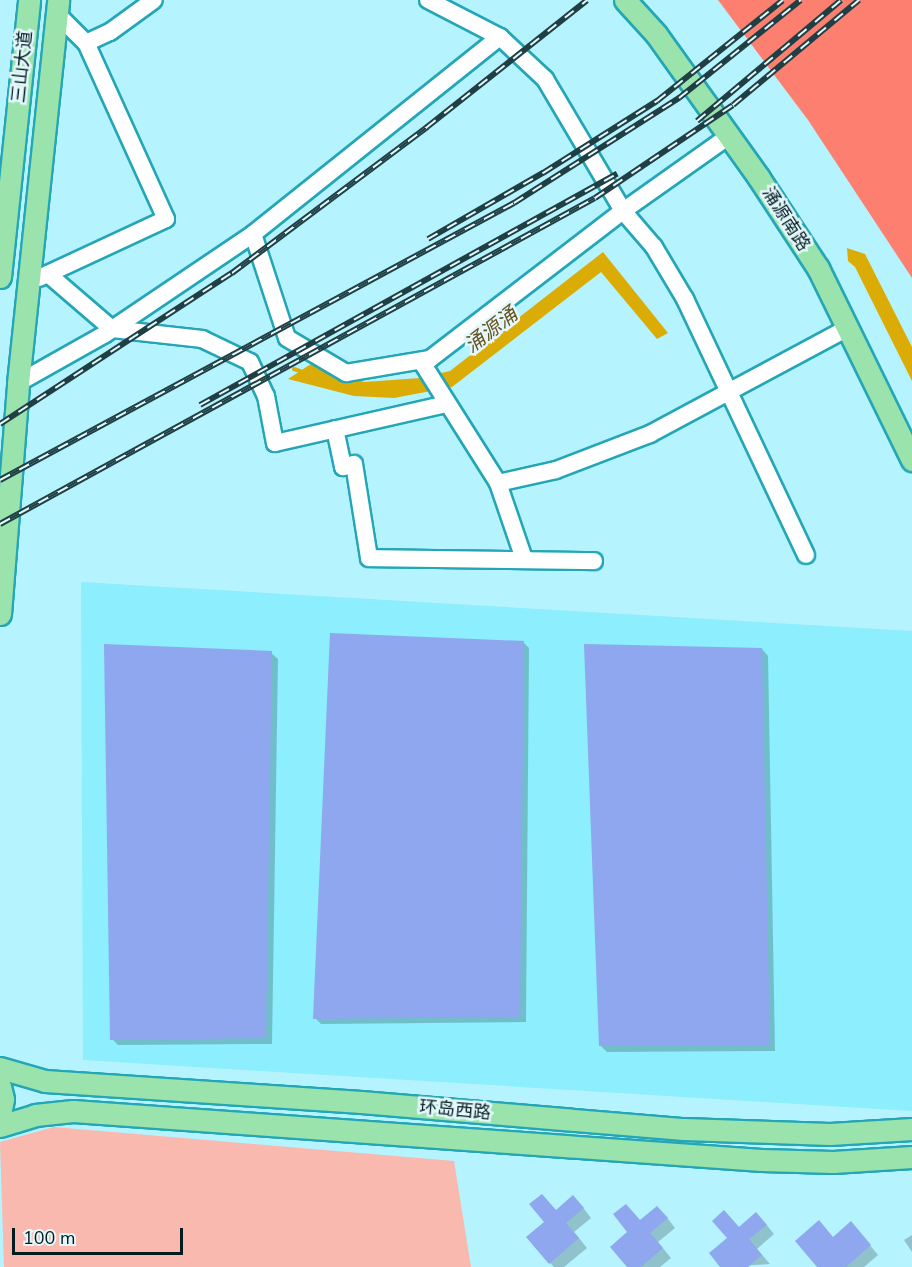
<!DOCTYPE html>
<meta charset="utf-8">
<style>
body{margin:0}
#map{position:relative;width:912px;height:1267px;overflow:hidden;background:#b5f3fe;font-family:"Nunito Sans","Noto Sans SC",sans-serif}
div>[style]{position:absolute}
.built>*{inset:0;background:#8deefd}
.green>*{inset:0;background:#fab9ae}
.forest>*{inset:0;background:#fc7f6f}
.water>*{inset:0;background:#dbac05}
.shadow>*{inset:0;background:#0003}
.stream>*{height:4px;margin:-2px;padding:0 2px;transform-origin:2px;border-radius:2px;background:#dbac05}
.building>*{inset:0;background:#8ea7ee}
.roads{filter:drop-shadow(2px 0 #24a6b7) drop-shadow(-2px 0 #24a6b7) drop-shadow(0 2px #24a6b7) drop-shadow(0 -2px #24a6b7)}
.minor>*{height:16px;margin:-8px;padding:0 8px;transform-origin:8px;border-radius:8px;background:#fff}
.major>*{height:21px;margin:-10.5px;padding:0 10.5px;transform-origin:10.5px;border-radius:10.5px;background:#9ae3ac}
.rail>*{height:6px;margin-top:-3px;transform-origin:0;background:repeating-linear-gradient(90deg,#e4f8fc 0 11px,#203f44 0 22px);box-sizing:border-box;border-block:2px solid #203f44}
span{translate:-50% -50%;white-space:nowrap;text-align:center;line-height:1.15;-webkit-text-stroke:5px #e4f8fc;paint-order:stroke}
.street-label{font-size:18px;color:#031c20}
.water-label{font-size:20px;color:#66531f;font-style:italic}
.scale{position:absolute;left:12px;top:1228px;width:171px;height:27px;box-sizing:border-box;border:3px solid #031c20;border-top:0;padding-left:8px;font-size:18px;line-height:21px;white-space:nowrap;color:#031c20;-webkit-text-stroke:4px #e4f8fc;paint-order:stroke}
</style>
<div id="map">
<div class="built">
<div style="clip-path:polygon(81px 582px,912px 631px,912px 1111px,83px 1060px)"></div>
</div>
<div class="green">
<div style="clip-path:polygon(54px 1127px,454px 1161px,471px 1267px,4px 1267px,0 1142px)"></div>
</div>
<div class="forest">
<div style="clip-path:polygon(718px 0,912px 0,912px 278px,808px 120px)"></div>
</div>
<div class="water">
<div style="clip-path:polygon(847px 248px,865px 254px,912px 347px,912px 381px,855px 267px,848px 261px)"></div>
<div style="clip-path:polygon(603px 252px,668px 333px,657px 339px,601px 272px,452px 387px,394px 398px,354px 396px,288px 379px,311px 364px,364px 382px,420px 378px,450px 371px)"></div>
</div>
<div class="shadow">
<div style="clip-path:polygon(523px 642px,529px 648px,526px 1022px,321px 1024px,315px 1018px)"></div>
<div style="clip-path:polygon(762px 649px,768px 656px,775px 1051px,607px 1052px,601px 1046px)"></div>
<div style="clip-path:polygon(271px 653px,278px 659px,272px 1044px,118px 1045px,112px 1039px)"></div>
<div style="clip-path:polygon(582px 1206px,591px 1218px,574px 1232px,587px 1248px,564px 1267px,554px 1267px,550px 1263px,556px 1212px)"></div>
<div style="clip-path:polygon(666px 1216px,675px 1228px,658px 1242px,671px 1258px,660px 1267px,629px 1267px,640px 1222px)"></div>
<div style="clip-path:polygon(765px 1223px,774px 1234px,757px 1249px,770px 1264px,722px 1267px,739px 1228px)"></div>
<div style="clip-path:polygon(859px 1232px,878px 1255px,864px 1267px,819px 1267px,834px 1238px)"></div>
<div style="clip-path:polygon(912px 1235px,912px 1252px,904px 1240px)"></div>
</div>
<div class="stream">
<div style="left:294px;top:369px;width:9px;rotate:18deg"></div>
</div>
<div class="building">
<div style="clip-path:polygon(330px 633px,524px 641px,520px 1017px,313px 1019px)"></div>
<div style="clip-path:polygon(104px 644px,272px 651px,266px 1038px,110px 1040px)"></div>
<div style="clip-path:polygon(584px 644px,762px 648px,770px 1045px,599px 1046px)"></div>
<div style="clip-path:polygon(542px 1194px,556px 1210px,573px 1195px,584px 1208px,566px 1223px,579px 1238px,549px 1264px,526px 1237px,544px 1222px,529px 1204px)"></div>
<div style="clip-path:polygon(626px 1204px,640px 1220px,657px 1206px,668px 1218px,650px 1233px,663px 1248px,641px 1267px,627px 1267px,610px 1247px,627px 1232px,613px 1214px)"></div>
<div style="clip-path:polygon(724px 1210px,739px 1227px,756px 1212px,767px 1225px,749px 1239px,762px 1255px,748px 1267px,720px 1267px,709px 1253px,727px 1238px,712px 1221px)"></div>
<div style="clip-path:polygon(819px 1220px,833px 1237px,851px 1221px,871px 1245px,846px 1267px,817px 1267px,795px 1241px)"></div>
</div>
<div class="roads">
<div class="minor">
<div style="left:428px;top:0;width:81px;rotate:27.2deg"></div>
<div style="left:500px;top:37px;width:62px;rotate:43deg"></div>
<div style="left:545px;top:79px;width:153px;rotate:59.4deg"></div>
<div style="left:623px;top:211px;width:48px;rotate:49.3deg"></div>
<div style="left:654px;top:247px;width:61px;rotate:59.2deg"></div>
<div style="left:685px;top:299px;width:283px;rotate:64.7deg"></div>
<div style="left:86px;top:43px;width:26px;rotate:-25deg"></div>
<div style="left:110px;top:32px;width:54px;rotate:-36deg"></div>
<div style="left:253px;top:234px;width:316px;rotate:-38.6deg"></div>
<div style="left:48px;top:274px;width:84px;rotate:40.7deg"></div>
<div style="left:112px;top:329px;width:91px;rotate:6.3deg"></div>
<div style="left:202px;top:339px;width:53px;rotate:25.6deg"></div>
<div style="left:250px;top:362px;width:38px;rotate:65deg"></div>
<div style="left:266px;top:396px;width:48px;rotate:79.2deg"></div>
<div style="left:275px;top:443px;width:176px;rotate:-12.8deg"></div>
<div style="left:39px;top:278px;width:140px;rotate:-24.9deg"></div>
<div style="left:166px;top:219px;width:193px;rotate:-114.4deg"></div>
<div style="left:86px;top:43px;width:41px;rotate:-135deg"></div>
<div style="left:421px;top:361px;width:144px;rotate:57.7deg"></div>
<div style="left:498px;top:483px;width:80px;rotate:71.1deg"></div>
<div style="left:18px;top:383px;width:100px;rotate:-29.4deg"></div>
<div style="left:105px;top:334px;width:179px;rotate:-34deg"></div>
<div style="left:253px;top:234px;width:109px;rotate:71.9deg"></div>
<div style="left:287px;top:338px;width:69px;rotate:30.7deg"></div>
<div style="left:346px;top:373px;width:85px;rotate:-9.5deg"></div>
<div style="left:430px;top:359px;width:243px;rotate:-37.5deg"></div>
<div style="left:623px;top:211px;width:130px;rotate:-35.3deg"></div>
<div style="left:335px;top:429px;width:39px;rotate:78deg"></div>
<div style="left:343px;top:467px;width:11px;rotate:-15deg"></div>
<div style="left:354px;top:464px;width:95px;rotate:80.9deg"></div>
<div style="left:369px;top:558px;width:225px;rotate:0.8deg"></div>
<div style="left:498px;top:483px;width:59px;rotate:-12.6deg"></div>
<div style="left:556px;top:470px;width:101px;rotate:-21deg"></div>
<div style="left:650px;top:434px;width:225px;rotate:-28.2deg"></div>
</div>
<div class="major">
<div style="left:625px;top:0;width:46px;rotate:47.6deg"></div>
<div style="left:656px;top:34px;width:177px;rotate:54.4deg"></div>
<div style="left:759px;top:178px;width:108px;rotate:56.8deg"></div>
<div style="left:818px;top:268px;width:214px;rotate:63.9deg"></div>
<div style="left:0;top:277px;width:279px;rotate:-84deg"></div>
<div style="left:0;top:614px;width:232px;rotate:-85.5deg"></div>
<div style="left:18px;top:383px;width:385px;rotate:-84deg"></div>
<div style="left:0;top:1068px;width:47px;rotate:16.1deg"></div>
<div style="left:45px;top:1081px;width:317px;rotate:3.8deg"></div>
<div style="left:361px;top:1102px;width:324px;rotate:4.8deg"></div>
<div style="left:684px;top:1129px;width:146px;rotate:2deg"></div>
<div style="left:830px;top:1134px;width:82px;rotate:-3.5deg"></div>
<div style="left:0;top:1086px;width:13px;rotate:77deg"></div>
<div style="left:3px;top:1099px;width:15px;rotate:101deg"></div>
<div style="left:0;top:1126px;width:37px;rotate:-17deg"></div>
<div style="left:35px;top:1115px;width:38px;rotate:-6deg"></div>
<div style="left:73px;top:1111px;width:690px;rotate:4.07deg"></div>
<div style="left:761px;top:1160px;width:72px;rotate:1.6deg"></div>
<div style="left:833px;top:1162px;width:79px;rotate:-3.6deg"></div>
</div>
</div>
<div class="rail">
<div style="left:697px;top:121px;width:188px;rotate:-40deg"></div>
<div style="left:428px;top:239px;width:133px;rotate:-29.9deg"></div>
<div style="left:543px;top:173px;width:135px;rotate:-32.3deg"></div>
<div style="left:657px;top:101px;width:161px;rotate:-38.7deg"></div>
<div style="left:200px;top:405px;width:477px;rotate:-29deg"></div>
<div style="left:0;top:424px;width:277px;rotate:-33.1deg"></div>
<div style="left:232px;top:273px;width:244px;rotate:-36.8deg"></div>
<div style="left:427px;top:127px;width:204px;rotate:-38.4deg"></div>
<div style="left:0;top:480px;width:584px;rotate:-28.32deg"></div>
<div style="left:514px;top:203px;width:196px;rotate:-32.5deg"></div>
<div style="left:679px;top:98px;width:156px;rotate:-38.8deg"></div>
<div style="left:0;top:524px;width:678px;rotate:-28.72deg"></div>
<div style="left:595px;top:198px;width:166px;rotate:-34deg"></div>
<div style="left:733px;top:105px;width:164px;rotate:-39.8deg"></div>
</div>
<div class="street-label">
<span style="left:22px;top:67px;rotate:-84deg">三山大道</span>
<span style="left:786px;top:219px;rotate:57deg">涌源南路</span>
<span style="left:455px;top:1110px;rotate:5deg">环岛西路</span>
</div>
<div class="water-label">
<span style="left:491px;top:330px;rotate:-38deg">涌源涌</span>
</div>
<div class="scale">100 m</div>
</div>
